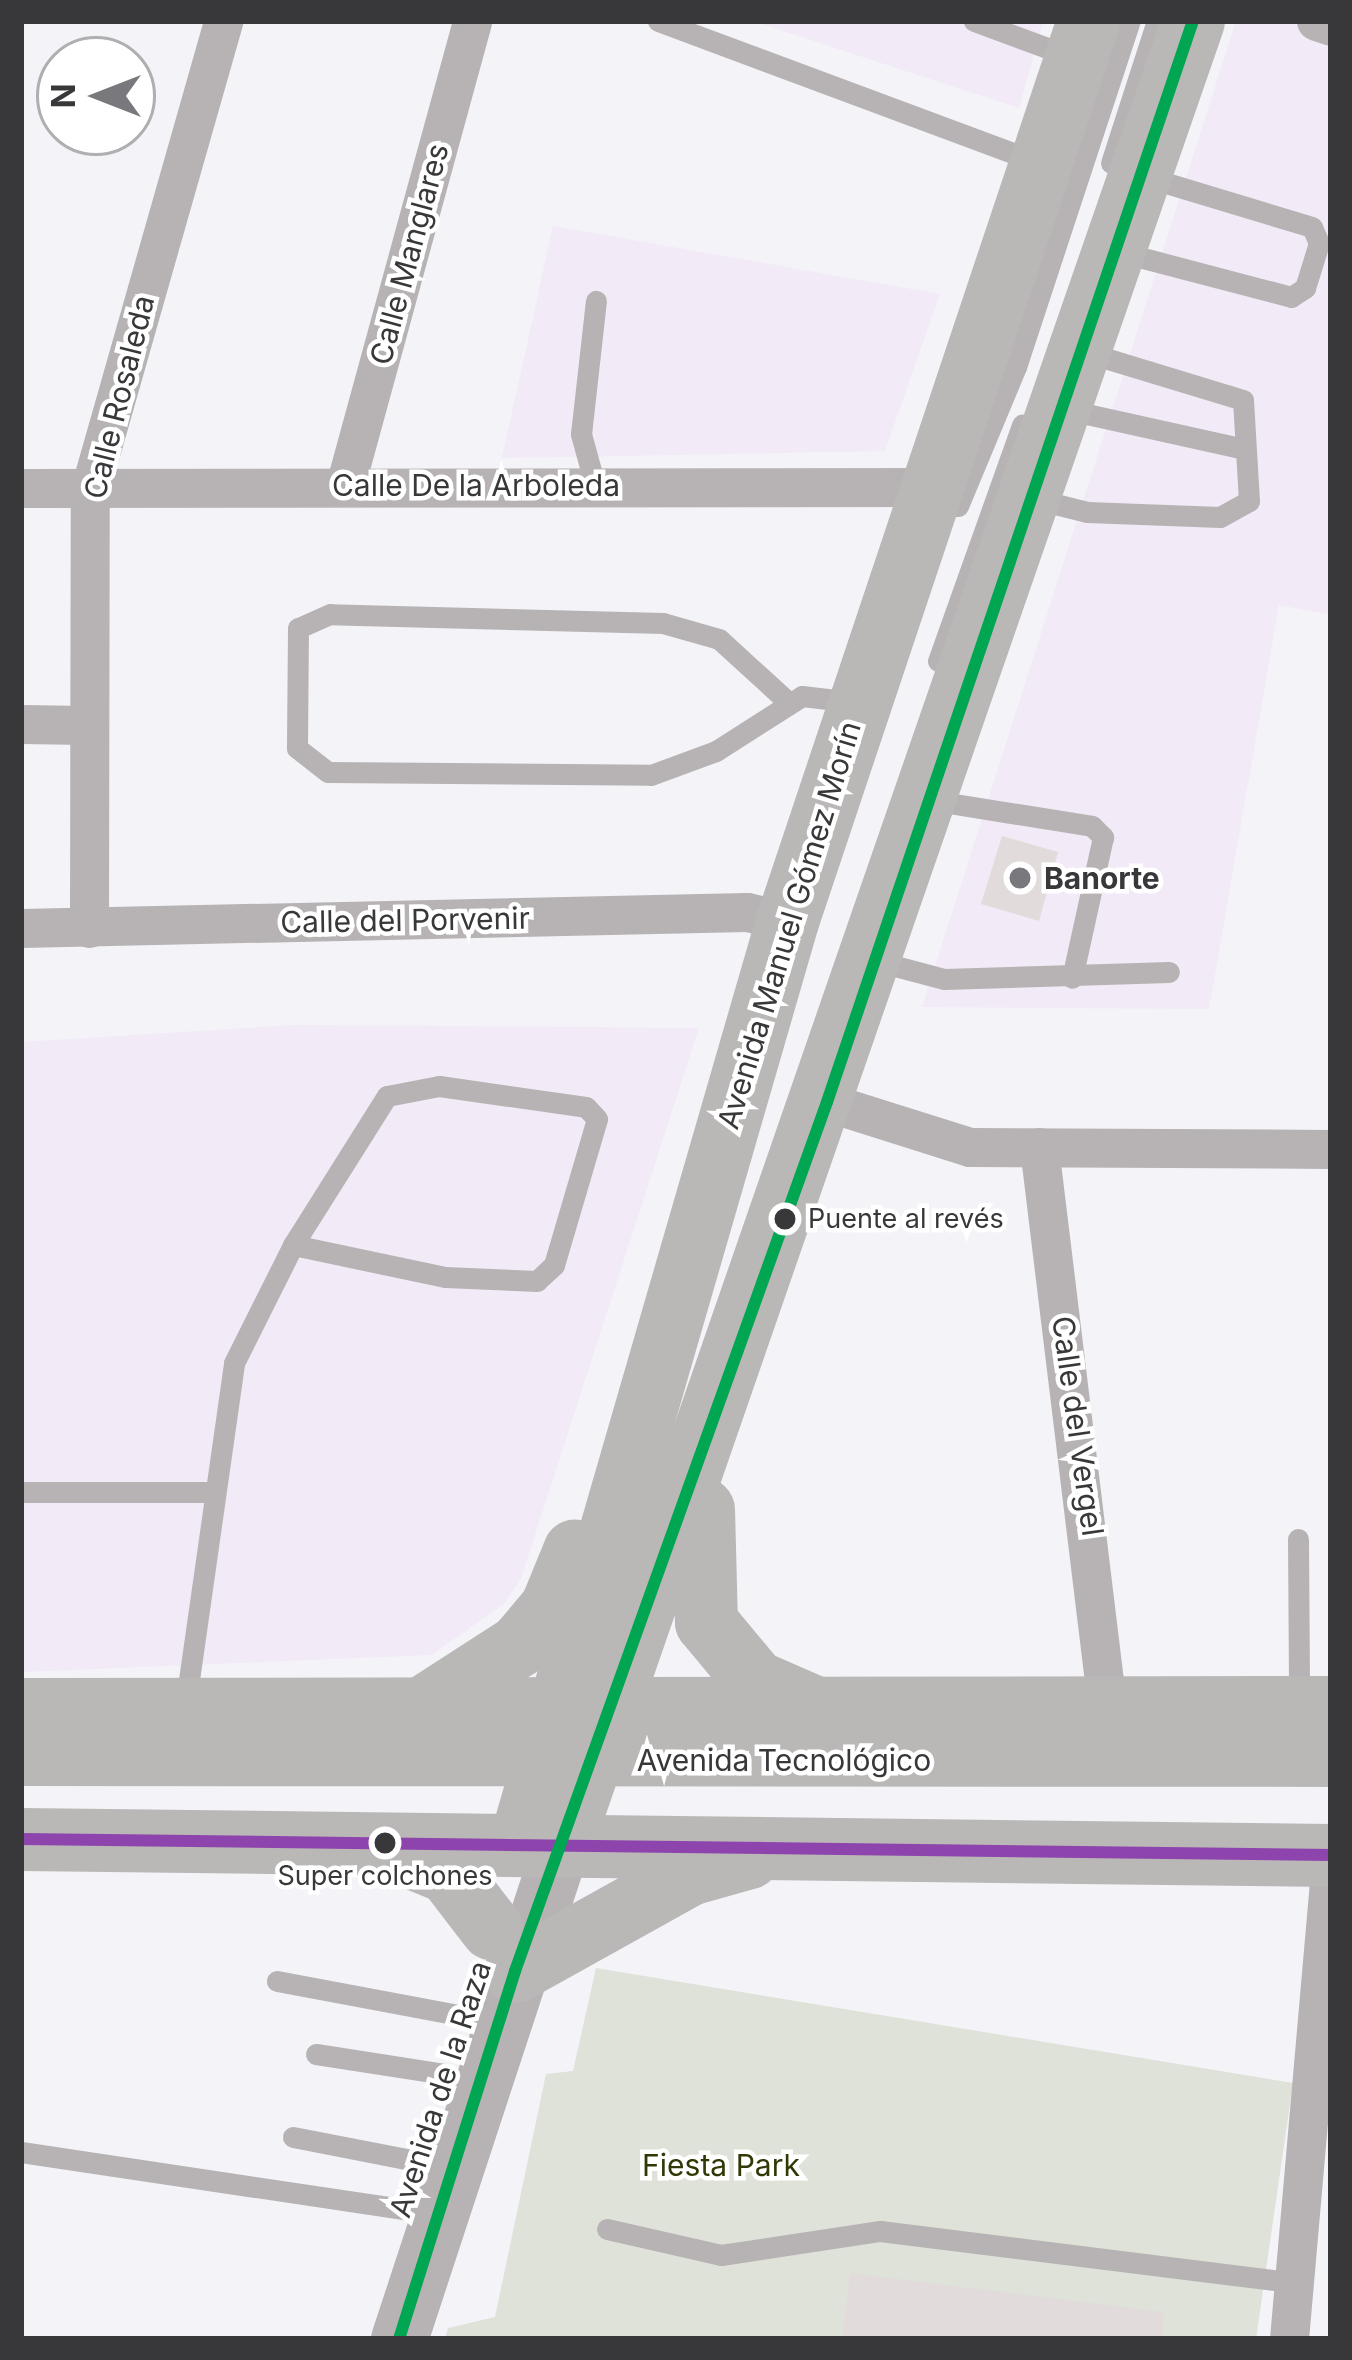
<!DOCTYPE html>
<meta charset="utf-8">
<style>
body{margin:0}
#map{position:relative;width:1352px;height:2360px;overflow:hidden;background:#f3f3f8;font-family:Inter,sans-serif}
div>[style]{position:absolute}
.commercial>*{inset:0;background:#f2eaf6}
.green>*{inset:0;background:#dfe2d9}
.building>*{inset:0;background:#e2dbdc}
.service>*{height:21px;margin:-10.5px;padding:0 10.5px;transform-origin:10.5px;border-radius:10.5px;background:#b7b3b4}
.minor>*{height:39px;margin:-19.5px;padding:0 19.5px;transform-origin:19.5px;border-radius:19.5px;background:#b7b3b4}
.secondary>*{height:57px;margin:-28.5px;padding:0 28.5px;transform-origin:28.5px;border-radius:28.5px;background:#b7b3b4}
.primary>*{height:63px;margin:-31.5px;padding:0 31.5px;transform-origin:31.5px;border-radius:31.5px;background:#bab7b7}
.primary-bridge>*{height:63px;margin:-31.5px;padding:0 31.5px;transform-origin:31.5px;border-radius:31.5px;background:#bab7b7}
.bus-1>*{height:12px;margin:-6px;padding:0 6px;transform-origin:6px;border-radius:6px;background:#8e44ad}
.bus-2>*{height:12px;margin:-6px;padding:0 6px;transform-origin:6px;border-radius:6px;background:#00a651}
.dots>*{width:33px;height:33px;translate:-50% -50%;box-sizing:border-box;border:6px solid #fff;border-radius:50%}
span{translate:-50% -50%;white-space:nowrap;text-align:center;line-height:1.15;-webkit-text-stroke:9px #fff;paint-order:stroke}
.bus-label{font-size:27px;color:#38383b}
.left{translate:0 -50%;text-align:left}
.street-label{font-size:30px;color:#38383b}
.poi-label{font-size:30px;color:#38383b;font-weight:700}
.park-label{font-size:30px;color:#303805}
.frame{position:absolute;inset:0;border:24px solid #38383b;pointer-events:none}
.north{position:absolute;left:36px;top:36px;width:120px;height:120px;box-sizing:border-box;background:#fff;border:3px solid #afafb1;border-radius:50%;rotate:270deg;font-size:33px;font-weight:700;line-height:48px;text-align:center;color:#38383b}
.north::after{content:'';display:block;margin:auto;width:42px;height:54px;background:#79797d;clip-path:polygon(50% 0,100% 100%,50% 72%,0 100%)}
</style>
<div id="map">
<div class="commercial">
<div style="clip-path:polygon(753px 21px,1043px 21px,1019px 108px)"></div>
<div style="clip-path:polygon(1236px 21px,1331px 21px,1331px 615px,1279px 605px,1209px 1009px,922px 1007px)"></div>
<div style="clip-path:polygon(553px 226px,940px 294px,885px 451px,502px 458px)"></div>
<div style="clip-path:polygon(296px 1025px,699px 1028px,521px 1578px,504px 1604px,431px 1655px,21px 1672px,21px 1042px)"></div>
</div>
<div class="green">
<div style="clip-path:polygon(596px 1968px,1293px 2083px,1256px 2339px,445px 2339px,448px 2328px,495px 2317px,546px 2074px,573px 2071px)"></div>
</div>
<div class="building">
<div style="clip-path:polygon(1002px 836px,1058px 852px,1039px 921px,981px 904px)"></div>
<div style="clip-path:polygon(850px 2273px,1164px 2312px,1162px 2339px,842px 2339px)"></div>
</div>
<div class="service">
<div style="left:658px;top:21px;width:401px;rotate:20.4deg"></div>
<div style="left:974px;top:21px;width:101px;rotate:20.2deg"></div>
<div style="left:1111px;top:163px;width:149px;rotate:-72.1deg"></div>
<div style="left:1120px;top:252px;width:177px;rotate:14.7deg"></div>
<div style="left:1291px;top:297px;width:17px;rotate:-33deg"></div>
<div style="left:1305px;top:288px;width:47px;rotate:-72.7deg"></div>
<div style="left:1319px;top:243px;width:17px;rotate:-114deg"></div>
<div style="left:1312px;top:227px;width:177px;rotate:-163.2deg"></div>
<div style="left:1064px;top:409px;width:185px;rotate:12.5deg"></div>
<div style="left:595px;top:485px;width:53px;rotate:-105.4deg"></div>
<div style="left:581px;top:434px;width:134px;rotate:-83.6deg"></div>
<div style="left:1031px;top:498px;width:58px;rotate:14deg"></div>
<div style="left:1087px;top:512px;width:133px;rotate:2.2deg"></div>
<div style="left:1220px;top:517px;width:33px;rotate:-29deg"></div>
<div style="left:1249px;top:501px;width:101px;rotate:-93.4deg"></div>
<div style="left:1243px;top:400px;width:168px;rotate:-163.1deg"></div>
<div style="left:958px;top:506px;width:151px;rotate:-67.4deg"></div>
<div style="left:1016px;top:367px;width:364px;rotate:-71.8deg"></div>
<div style="left:938px;top:661px;width:251px;rotate:-70.4deg"></div>
<div style="left:788px;top:702px;width:93px;rotate:-137.6deg"></div>
<div style="left:719px;top:639px;width:58px;rotate:-164.1deg"></div>
<div style="left:663px;top:623px;width:333px;rotate:-178.5deg"></div>
<div style="left:330px;top:614px;width:35px;rotate:156deg"></div>
<div style="left:298px;top:628px;width:120px;rotate:90.5deg"></div>
<div style="left:297px;top:748px;width:39px;rotate:38deg"></div>
<div style="left:328px;top:772px;width:323px;rotate:0.5deg"></div>
<div style="left:651px;top:775px;width:69px;rotate:-20.3deg"></div>
<div style="left:716px;top:751px;width:102px;rotate:-32.6deg"></div>
<div style="left:802px;top:696px;width:51px;rotate:6.7deg"></div>
<div style="left:930px;top:800px;width:164px;rotate:9.1deg"></div>
<div style="left:1092px;top:826px;width:16px;rotate:45deg"></div>
<div style="left:1103px;top:837px;width:144px;rotate:102.4deg"></div>
<div style="left:876px;top:961px;width:70px;rotate:14.8deg"></div>
<div style="left:944px;top:979px;width:225px;rotate:-1.8deg"></div>
<div style="left:21px;top:1492px;width:188px"></div>
<div style="left:1298px;top:1539px;width:162px;rotate:89.6deg"></div>
<div style="left:186px;top:1701px;width:341px;rotate:-81.9deg"></div>
<div style="left:234px;top:1363px;width:132px;rotate:-63.4deg"></div>
<div style="left:293px;top:1245px;width:176px;rotate:-57.8deg"></div>
<div style="left:387px;top:1096px;width:53px;rotate:-10.9deg"></div>
<div style="left:439px;top:1086px;width:148px;rotate:8.1deg"></div>
<div style="left:586px;top:1107px;width:16px;rotate:47deg"></div>
<div style="left:597px;top:1119px;width:152px;rotate:106.4deg"></div>
<div style="left:554px;top:1265px;width:23px;rotate:137deg"></div>
<div style="left:537px;top:1281px;width:92px;rotate:-177.5deg"></div>
<div style="left:445px;top:1277px;width:155px;rotate:-168.1deg"></div>
<div style="left:277px;top:1981px;width:190px;rotate:10.6deg"></div>
<div style="left:316px;top:2054px;width:131px;rotate:8.8deg"></div>
<div style="left:293px;top:2137px;width:125px;rotate:11deg"></div>
<div style="left:21px;top:2152px;width:419px;rotate:8.5deg"></div>
<div style="left:607px;top:2229px;width:117px;rotate:12.8deg"></div>
<div style="left:721px;top:2255px;width:161px;rotate:-8.6deg"></div>
<div style="left:880px;top:2231px;width:420px;rotate:7.1deg"></div>
</div>
<div class="minor">
<div style="left:1316px;top:21px;width:16px;rotate:18deg"></div>
<div style="left:345px;top:486px;width:482px;rotate:-74.7deg"></div>
<div style="left:21px;top:488px;width:910px;rotate:-0.06deg"></div>
<div style="left:21px;top:724px;width:65px;rotate:0.9deg"></div>
<div style="left:21px;top:928px;width:726px;rotate:-1.26deg"></div>
<div style="left:747px;top:912px;width:41px;rotate:12.7deg"></div>
<div style="left:89px;top:928px;width:439px;rotate:-89.9deg"></div>
<div style="left:90px;top:489px;width:487px;rotate:-74.1deg"></div>
<div style="left:827px;top:1102px;width:150px;rotate:17.5deg"></div>
<div style="left:970px;top:1147px;width:361px;rotate:0.3deg"></div>
<div style="left:1039px;top:1147px;width:563px;rotate:83.06deg"></div>
<div style="left:1289px;top:2339px;width:480px;rotate:-85deg"></div>
</div>
<div class="secondary">
<div style="left:399px;top:2339px;width:525px;rotate:-71.81deg"></div>
</div>
<div class="primary">
<div style="left:703px;top:1509px;width:113px;rotate:88.5deg"></div>
<div style="left:706px;top:1622px;width:77px;rotate:50.3deg"></div>
<div style="left:755px;top:1681px;width:62px;rotate:23.7deg"></div>
<div style="left:423px;top:1707px;width:114px;rotate:-32.9deg"></div>
<div style="left:519px;top:1645px;width:50px;rotate:-49.9deg"></div>
<div style="left:551px;top:1607px;width:61px;rotate:-67.7deg"></div>
<div style="left:21px;top:1709px;width:1310px;rotate:-0.09deg"></div>
<div style="left:21px;top:1839px;width:1310px;rotate:0.7deg"></div>
<div style="left:521px;top:1839px;width:956px;rotate:-73.84deg"></div>
<div style="left:787px;top:921px;width:949px;rotate:-71.51deg"></div>
<div style="left:563px;top:1840px;width:1925px;rotate:-70.9deg"></div>
<div style="left:387px;top:1847px;width:66px;rotate:22.3deg"></div>
<div style="left:448px;top:1872px;width:71px;rotate:52.5deg"></div>
<div style="left:515px;top:1971px;width:199px;rotate:-29.1deg"></div>
<div style="left:689px;top:1874px;width:62px;rotate:-15.8deg"></div>
</div>
<div class="primary-bridge">
<div style="left:21px;top:1754px;width:1310px;rotate:0.04deg"></div>
</div>
<div class="bus-1">
<div style="left:21px;top:1839px;width:1310px;rotate:0.7deg"></div>
</div>
<div class="bus-2">
<div style="left:399px;top:2339px;width:386px;rotate:-72.5deg"></div>
<div style="left:515px;top:1971px;width:923px;rotate:-70.25deg"></div>
<div style="left:827px;top:1102px;width:1141px;rotate:-71.3deg"></div>
</div>
<div class="dots">
<div style="left:1020px;top:878px;background:#79797d"></div>
<div style="left:785px;top:1219px;background:#38383b"></div>
<div style="left:385px;top:1843px;background:#38383b"></div>
</div>
<div class="bus-label">
<span class="left" style="left:808px;top:1219px">Puente al revés</span>
<span style="left:385px;top:1876px">Super colchones</span>
</div>
<div class="street-label">
<span style="left:409px;top:254px;rotate:-75deg">Calle Manglares</span>
<span style="left:119px;top:397px;rotate:-76deg">Calle Rosaleda</span>
<span style="left:476px;top:485px">Calle De la Arboleda</span>
<span style="left:405px;top:920px;rotate:-1deg">Calle del Porvenir</span>
<span style="left:789px;top:925px;rotate:-73deg">Avenida Manuel Gómez Morín</span>
<span style="left:1078px;top:1426px;rotate:82deg">Calle del Vergel</span>
<span style="left:784px;top:1760px">Avenida Tecnológico</span>
<span style="left:440px;top:2089px;rotate:-72deg">Avenida de la Raza</span>
</div>
<div class="poi-label">
<span class="left" style="left:1044px;top:878px">Banorte</span>
</div>
<div class="park-label">
<span style="left:721px;top:2165px">Fiesta Park</span>
</div>
<div class="frame"></div>
<div class="north">N</div>
</div>
